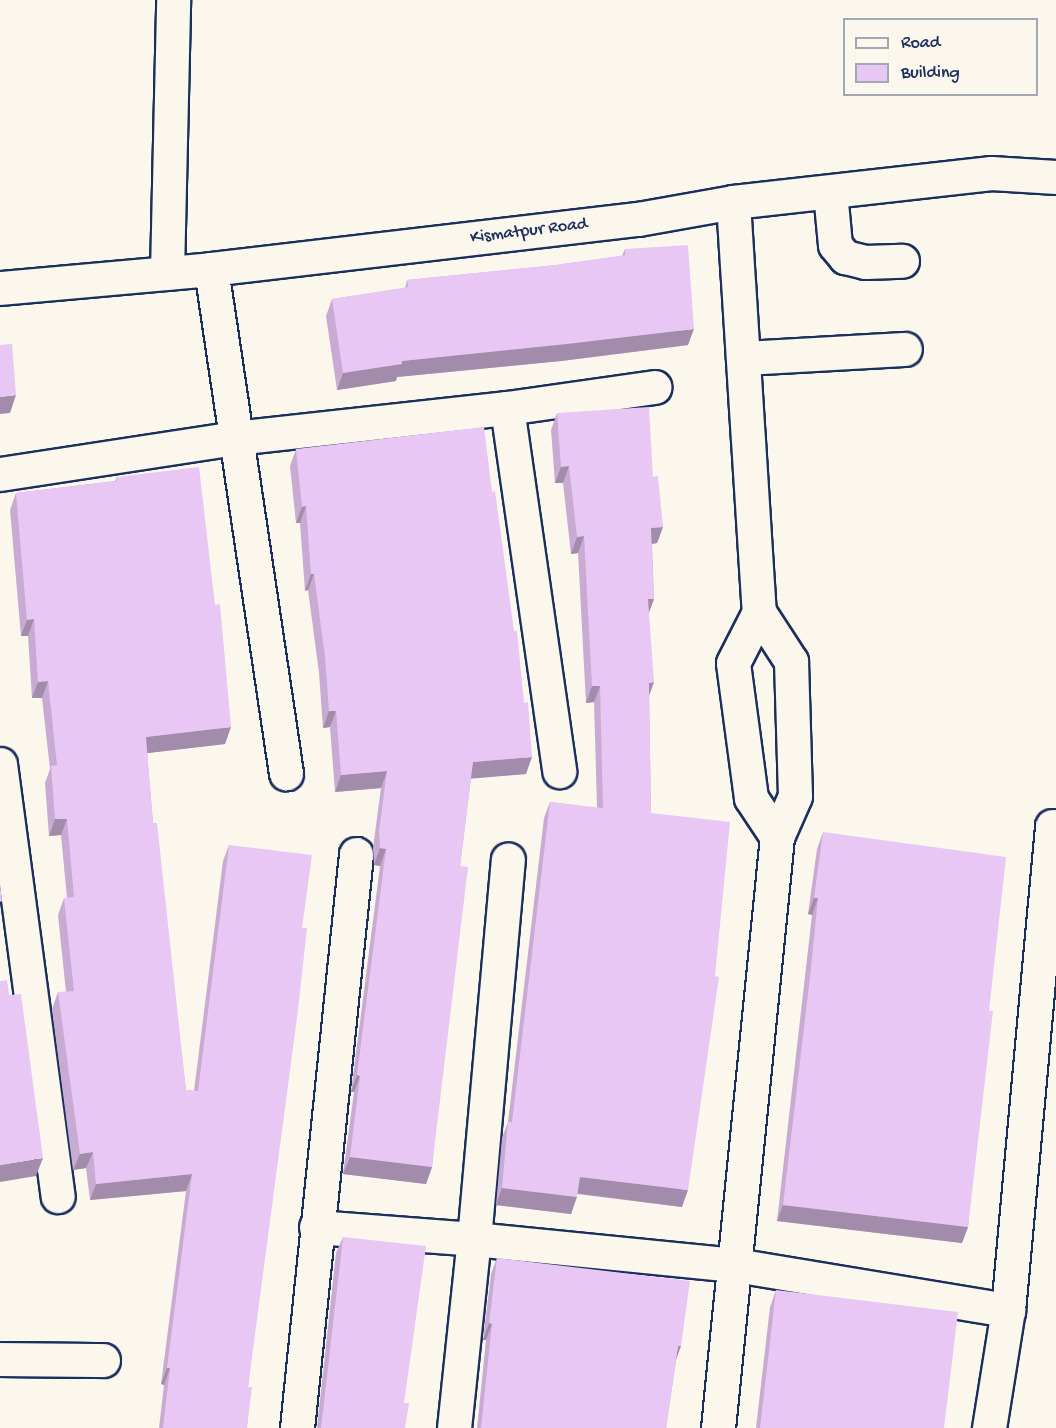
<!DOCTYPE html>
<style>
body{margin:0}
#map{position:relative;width:1056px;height:1428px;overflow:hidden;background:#fbf7ec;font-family:"Gochi Hand",sans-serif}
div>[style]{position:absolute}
.roads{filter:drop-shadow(2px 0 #1b2f5e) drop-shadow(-2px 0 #1b2f5e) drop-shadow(0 2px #1b2f5e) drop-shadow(0 -2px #1b2f5e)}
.minor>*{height:33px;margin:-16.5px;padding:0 16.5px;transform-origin:16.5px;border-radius:16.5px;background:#fbf7ec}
.wall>*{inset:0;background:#c8abd2}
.shaded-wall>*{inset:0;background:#a28bab}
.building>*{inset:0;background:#e8c7f4}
span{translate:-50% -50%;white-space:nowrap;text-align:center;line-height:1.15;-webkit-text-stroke:5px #fbf7ec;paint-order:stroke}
.street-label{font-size:18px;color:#1b2f5e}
.legend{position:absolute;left:843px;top:18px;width:195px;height:78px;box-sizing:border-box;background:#fbf7ec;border:2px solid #a1a7b3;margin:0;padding:8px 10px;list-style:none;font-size:18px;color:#1b2f5e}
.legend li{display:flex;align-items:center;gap:12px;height:30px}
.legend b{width:30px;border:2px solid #a1a7b3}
</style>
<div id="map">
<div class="roads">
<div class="minor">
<div style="left:830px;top:192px;width:53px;rotate:84.6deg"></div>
<div style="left:835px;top:245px;width:16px;rotate:50deg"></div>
<div style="left:845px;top:257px;width:21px;rotate:14deg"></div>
<div style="left:865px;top:262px;width:37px;rotate:-2deg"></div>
<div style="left:733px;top:202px;width:411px;rotate:86.4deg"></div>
<div style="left:759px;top:612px;width:59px;rotate:56.9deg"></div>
<div style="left:791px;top:661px;width:135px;rotate:88.3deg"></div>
<div style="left:795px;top:796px;width:45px;rotate:113.7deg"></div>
<div style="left:777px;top:837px;width:47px;rotate:-123.7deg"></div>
<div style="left:751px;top:798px;width:136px;rotate:-97.6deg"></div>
<div style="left:733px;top:663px;width:57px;rotate:-63deg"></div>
<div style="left:211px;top:269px;width:510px;rotate:81.54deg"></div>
<div style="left:167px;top:273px;width:273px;rotate:-88.7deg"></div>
<div style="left:0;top:288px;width:212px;rotate:-5.1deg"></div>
<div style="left:211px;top:269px;width:430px;rotate:-6.7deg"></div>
<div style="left:638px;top:219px;width:97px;rotate:-10.1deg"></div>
<div style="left:733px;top:202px;width:260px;rotate:-6.4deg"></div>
<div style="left:991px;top:173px;width:65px;rotate:3.5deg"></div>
<div style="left:743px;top:358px;width:162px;rotate:-3.2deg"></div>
<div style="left:507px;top:408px;width:367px;rotate:81.8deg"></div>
<div style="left:0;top:474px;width:238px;rotate:-8.7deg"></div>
<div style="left:235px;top:438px;width:274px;rotate:-6.3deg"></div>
<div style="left:507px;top:408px;width:149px;rotate:-8.1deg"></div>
<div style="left:0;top:764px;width:436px;rotate:82.4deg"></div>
<div style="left:316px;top:1227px;width:158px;rotate:4.3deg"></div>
<div style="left:474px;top:1239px;width:262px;rotate:5.7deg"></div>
<div style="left:735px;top:1265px;width:277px;rotate:9.4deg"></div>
<div style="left:0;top:1359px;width:103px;rotate:0.6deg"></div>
<div style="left:297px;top:1428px;width:577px;rotate:-84.13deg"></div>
<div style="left:454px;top:1428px;width:190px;rotate:-84deg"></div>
<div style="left:474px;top:1239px;width:381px;rotate:-84.9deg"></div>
<div style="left:718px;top:1428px;width:594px;rotate:-84.3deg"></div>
<div style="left:989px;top:1428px;width:120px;rotate:-80.9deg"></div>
<div style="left:1008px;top:1310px;width:486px;rotate:-84.8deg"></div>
</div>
</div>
<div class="wall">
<div style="clip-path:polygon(625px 249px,688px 345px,561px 361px,397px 377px,396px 381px,337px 390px,326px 316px,332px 299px,405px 288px,407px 280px,556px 265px,622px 256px)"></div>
<div style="clip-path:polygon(557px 413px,653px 477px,663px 527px,657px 543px,652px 544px,654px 599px,649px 612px,649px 695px,651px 813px,682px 1207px,577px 1194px,571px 1214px,496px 1205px,502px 1138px,508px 1122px,544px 818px,550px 802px,597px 808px,594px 702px,586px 703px,578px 553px,571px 554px,563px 483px,555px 483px,551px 430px)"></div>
<div style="clip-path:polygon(296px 449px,492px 492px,526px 774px,471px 778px,460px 866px,432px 1167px,426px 1184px,343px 1174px,354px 1092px,351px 1092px,380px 866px,374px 865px,373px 848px,381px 788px,335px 792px,330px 727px,323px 728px,319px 673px,308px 590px,305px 591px,300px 523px,296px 523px,290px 466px)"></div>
<div style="clip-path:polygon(117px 477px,225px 744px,147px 753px,153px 823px,186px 1090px,194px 1091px,223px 861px,229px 845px,302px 928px,248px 1387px,247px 1428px,159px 1428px,164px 1385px,161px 1384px,186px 1191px,90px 1200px,86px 1168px,73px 1170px,52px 1009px,58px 992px,66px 992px,58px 915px,64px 898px,67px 898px,61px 835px,49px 836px,45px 783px,50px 769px,42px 698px,32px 698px,28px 636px,21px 636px,10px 510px,16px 493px,115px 481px)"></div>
<div style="clip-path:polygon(823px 832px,989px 1011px,968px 1227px,962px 1243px,777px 1221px,812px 915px,808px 914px,817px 849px)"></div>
<div style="clip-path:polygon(343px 1237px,404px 1403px,405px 1428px,317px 1428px,336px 1253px)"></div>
<div style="clip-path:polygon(497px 1258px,676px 1361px,666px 1428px,477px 1428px,486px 1340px,483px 1340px,491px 1274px)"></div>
<div style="clip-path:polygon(776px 1290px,944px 1428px,756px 1428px,770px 1307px)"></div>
</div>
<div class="shaded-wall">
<div style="clip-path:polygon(694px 329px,688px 345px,561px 361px,397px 377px,396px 381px,337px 390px,343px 373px,402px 361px)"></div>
<div style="clip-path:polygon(16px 395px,10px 413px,0 414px,0 397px)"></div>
<div style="clip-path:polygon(569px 466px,563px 483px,555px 483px,561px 467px)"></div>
<div style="clip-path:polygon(306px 506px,300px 523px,296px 523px,302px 507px)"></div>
<div style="clip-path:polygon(663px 527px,657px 543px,645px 545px,651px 528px)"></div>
<div style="clip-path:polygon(584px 536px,578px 553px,571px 554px,577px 537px)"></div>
<div style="clip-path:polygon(311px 574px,314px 574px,308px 590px,305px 591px)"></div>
<div style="clip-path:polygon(648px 599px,654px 599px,648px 615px)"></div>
<div style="clip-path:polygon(34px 619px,28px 636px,21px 636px,27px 620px)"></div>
<div style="clip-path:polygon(48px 681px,42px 698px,32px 698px,38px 682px)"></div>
<div style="clip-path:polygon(654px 682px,648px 699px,649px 683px)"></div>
<div style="clip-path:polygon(592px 686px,600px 686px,594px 702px,586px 703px)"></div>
<div style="clip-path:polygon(329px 711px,336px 711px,330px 727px,323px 728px)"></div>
<div style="clip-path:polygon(231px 727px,225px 744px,140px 754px,146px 737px)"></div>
<div style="clip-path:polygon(532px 757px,526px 774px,467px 779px,473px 762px)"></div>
<div style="clip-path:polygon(387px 771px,381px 788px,335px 792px,341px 775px)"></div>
<div style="clip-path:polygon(55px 819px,67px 819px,61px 835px,49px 836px)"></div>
<div style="clip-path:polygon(380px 848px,386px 849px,380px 866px,374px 865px)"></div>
<div style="clip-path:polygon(814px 898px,818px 898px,812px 915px,808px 914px)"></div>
<div style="clip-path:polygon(357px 1075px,360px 1076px,354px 1092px,351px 1092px)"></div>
<div style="clip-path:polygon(93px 1152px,86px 1168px,73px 1170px,80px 1154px)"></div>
<div style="clip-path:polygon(350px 1157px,432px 1167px,426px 1184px,343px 1174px)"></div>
<div style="clip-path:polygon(43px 1158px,36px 1176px,0 1182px,0 1165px)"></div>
<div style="clip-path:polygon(192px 1174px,186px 1191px,90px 1200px,96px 1184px)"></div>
<div style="clip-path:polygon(580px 1177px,688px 1190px,682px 1207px,574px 1193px)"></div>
<div style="clip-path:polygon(502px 1188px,577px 1197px,571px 1214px,496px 1205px)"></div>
<div style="clip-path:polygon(783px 1205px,968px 1227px,962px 1243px,777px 1221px)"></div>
<div style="clip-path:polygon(489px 1323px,492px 1324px,486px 1340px,483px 1340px)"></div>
<div style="clip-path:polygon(678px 1346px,681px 1346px,675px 1363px)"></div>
<div style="clip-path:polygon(167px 1368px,170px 1368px,164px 1385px,161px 1384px)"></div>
</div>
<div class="building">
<div style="clip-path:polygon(688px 245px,694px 329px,567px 344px,402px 361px,402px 364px,343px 373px,332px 299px,408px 287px,407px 280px,556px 265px,625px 255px,625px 249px)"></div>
<div style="clip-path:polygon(12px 344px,16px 395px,0 397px,0 345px)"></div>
<div style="clip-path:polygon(649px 407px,653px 477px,658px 476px,663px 527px,651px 528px,654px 599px,648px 599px,654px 682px,649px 683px,651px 813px,730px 822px,715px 976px,719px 977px,688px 1190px,580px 1177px,577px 1197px,502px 1188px,508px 1122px,512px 1122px,550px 802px,603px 808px,600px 686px,592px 686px,584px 536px,577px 537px,569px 466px,561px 467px,557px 413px)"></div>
<div style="clip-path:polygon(484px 427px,492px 492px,495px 491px,514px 631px,517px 631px,524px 703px,528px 702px,532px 757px,473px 762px,460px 866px,468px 867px,432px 1167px,350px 1157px,360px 1076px,357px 1075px,386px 849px,380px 848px,379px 831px,387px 771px,341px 775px,336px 711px,329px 711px,325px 657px,314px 574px,311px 574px,306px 506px,302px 507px,296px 449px)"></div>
<div style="clip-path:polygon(199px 467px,215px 605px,220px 604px,231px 727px,146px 737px,153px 823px,157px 823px,186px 1090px,198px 1091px,229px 845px,312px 855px,302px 928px,307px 928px,298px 1010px,248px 1387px,252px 1387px,247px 1428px,163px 1428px,170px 1368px,167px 1368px,192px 1174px,96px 1184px,93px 1152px,80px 1154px,58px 992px,74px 991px,64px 898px,74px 897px,67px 819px,55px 819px,51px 766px,57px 765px,48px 681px,38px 682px,34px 619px,27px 620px,16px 493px,117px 481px,117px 477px)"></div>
<div style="clip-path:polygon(823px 832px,1006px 857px,989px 1011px,993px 1011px,968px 1227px,783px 1205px,810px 977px,818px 898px,814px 898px)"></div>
<div style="clip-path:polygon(0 884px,2px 901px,0 902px)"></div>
<div style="clip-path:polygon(7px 980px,9px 995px,21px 994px,43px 1158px,0 1165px,0 981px)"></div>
<div style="clip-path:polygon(343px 1237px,426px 1246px,404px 1403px,409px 1403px,405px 1428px,321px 1428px)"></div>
<div style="clip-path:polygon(497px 1258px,690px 1281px,681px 1346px,678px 1346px,666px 1428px,481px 1428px,492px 1324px,489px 1323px)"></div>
<div style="clip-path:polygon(776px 1290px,958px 1312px,944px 1428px,760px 1428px)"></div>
</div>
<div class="street-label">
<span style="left:529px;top:232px;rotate:-7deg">Kismatpur Road</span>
</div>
<ul class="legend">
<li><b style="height:8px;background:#fbf7ec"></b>Road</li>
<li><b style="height:16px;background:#e8c7f4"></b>Building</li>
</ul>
</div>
